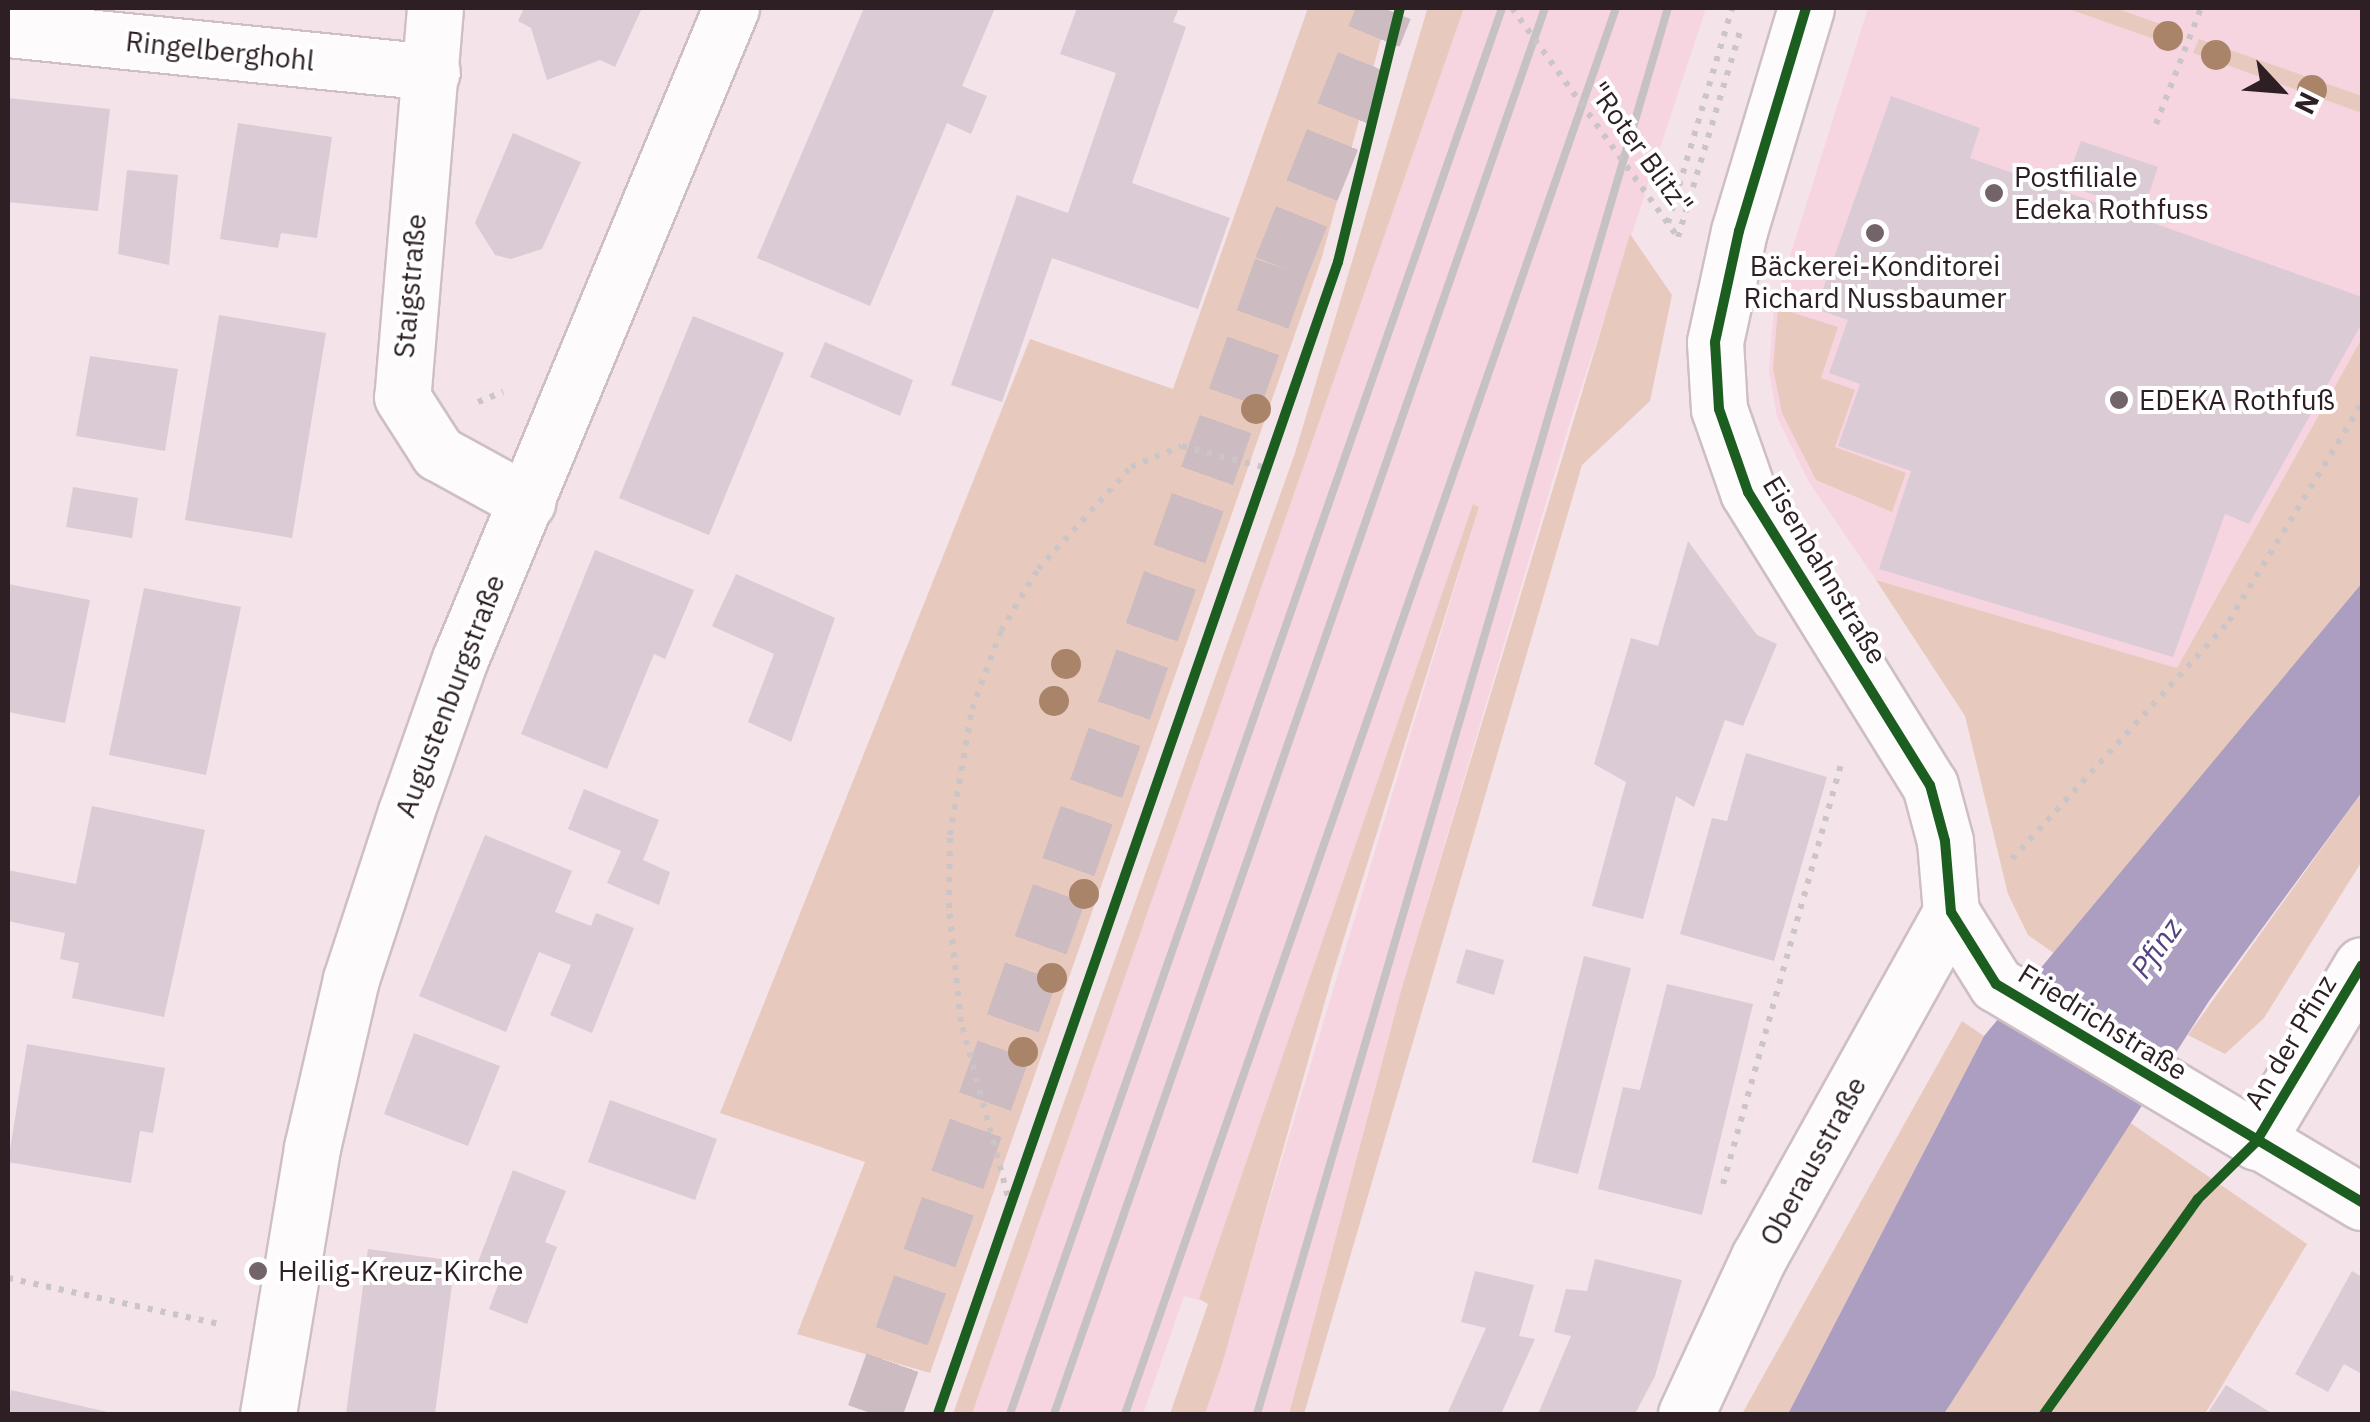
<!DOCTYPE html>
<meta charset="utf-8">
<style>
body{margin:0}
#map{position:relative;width:2370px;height:1422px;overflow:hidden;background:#f4e3e9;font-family:"IBM Plex Sans",sans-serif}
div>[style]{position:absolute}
.built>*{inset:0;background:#f6d5e1}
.green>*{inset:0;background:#e7cabd}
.water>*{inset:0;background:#ab9ec0}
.building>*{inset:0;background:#dacbd5}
.trunk-tunnel>*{height:55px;margin-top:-27.5px;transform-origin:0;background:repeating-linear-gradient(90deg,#ccbcc2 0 55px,transparent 0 83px)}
.path>*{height:6px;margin-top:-3px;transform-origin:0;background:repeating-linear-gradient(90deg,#ccc5c8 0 5px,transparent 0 13px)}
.roads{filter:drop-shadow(2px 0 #cebfc4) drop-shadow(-2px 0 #cebfc4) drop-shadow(0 2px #cebfc4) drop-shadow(0 -2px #cebfc4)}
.minor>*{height:55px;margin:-27.5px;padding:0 27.5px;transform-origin:27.5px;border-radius:27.5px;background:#fdfbfc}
.tertiary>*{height:55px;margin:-27.5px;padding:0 27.5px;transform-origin:27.5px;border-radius:27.5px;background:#fdfbfc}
.rail>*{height:8px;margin:-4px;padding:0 4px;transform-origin:4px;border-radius:4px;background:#c6c2c4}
.path-bridge>*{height:6px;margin-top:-3px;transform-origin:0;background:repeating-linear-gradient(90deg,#ccc5c8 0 5px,transparent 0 13px)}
.cycleway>*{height:10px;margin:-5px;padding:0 5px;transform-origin:5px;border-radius:5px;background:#1b5e20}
.trees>*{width:30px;height:30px;margin:-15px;border-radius:50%;background:#aa8469}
.dots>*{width:28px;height:28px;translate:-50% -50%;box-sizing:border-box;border:5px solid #fff;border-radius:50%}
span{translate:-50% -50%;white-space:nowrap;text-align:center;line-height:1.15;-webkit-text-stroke:8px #fff;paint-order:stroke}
.street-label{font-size:28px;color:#2d1f24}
.poi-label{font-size:28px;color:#2d1f24}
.left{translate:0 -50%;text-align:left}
.water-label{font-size:30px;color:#544380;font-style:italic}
.frame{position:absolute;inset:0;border:10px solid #2d1f24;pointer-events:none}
.north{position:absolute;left:2230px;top:40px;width:100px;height:100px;-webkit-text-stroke:8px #fff;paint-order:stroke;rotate:116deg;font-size:28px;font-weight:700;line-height:40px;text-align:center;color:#2d1f24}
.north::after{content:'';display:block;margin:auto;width:35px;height:45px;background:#2d1f24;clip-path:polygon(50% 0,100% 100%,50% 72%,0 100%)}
</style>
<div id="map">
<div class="built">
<div style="clip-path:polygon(1464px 8px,1706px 8px,1569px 425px,1402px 987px,1289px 1414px,1205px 1414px,1479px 507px,1474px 504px,1199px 1300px,1184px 1296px,1143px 1414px,972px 1414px)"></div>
<div style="clip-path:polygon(1868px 8px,2362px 8px,2362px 338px,2177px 668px,1876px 580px,1809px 482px,1777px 417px,1769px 371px,1774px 307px)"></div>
</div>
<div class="green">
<div style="clip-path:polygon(1308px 8px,1377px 8px,1382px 35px,1322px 257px,930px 1373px,797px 1334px,865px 1162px,720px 1113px,1030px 339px,1173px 389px)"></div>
<div style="clip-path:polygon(1464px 8px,972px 1414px,953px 1414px,1295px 453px,1427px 10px)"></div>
<div style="clip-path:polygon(2066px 8px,2115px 8px,2183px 32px,2177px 47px)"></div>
<div style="clip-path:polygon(2199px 39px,2362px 96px,2362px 113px,2193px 53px)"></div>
<div style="clip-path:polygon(1630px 234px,1672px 295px,1650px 401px,1582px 465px,1304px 1414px,1289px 1414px,1402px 987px)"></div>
<div style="clip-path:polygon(1778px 308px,1838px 327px,1821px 378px,1855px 390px,1835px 447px,1906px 473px,1892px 512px,1816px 480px,1782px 413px,1773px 368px)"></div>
<div style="clip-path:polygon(2362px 338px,2362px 583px,2055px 954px,2028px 935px,2008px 894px,1965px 716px,1876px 580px,2177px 668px)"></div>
<div style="clip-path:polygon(1473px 504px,1479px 507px,1333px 973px,1222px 1364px,1205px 1414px,1170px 1414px,1208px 1304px,1199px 1299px)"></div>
<div style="clip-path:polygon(2362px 792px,2362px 861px,2264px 1018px,2225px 1054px,2188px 1035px)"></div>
<div style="clip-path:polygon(1962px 1021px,1984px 1036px,1788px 1414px,1742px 1414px)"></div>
<div style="clip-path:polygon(2129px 1122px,2307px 1244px,2205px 1414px,1944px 1414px)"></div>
</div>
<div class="water">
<div style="clip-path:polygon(2362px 583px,2362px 792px,2209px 1001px,1944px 1414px,1788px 1414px,1984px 1036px)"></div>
</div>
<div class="building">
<div style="clip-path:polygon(524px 8px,642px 8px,615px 67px,600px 60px,547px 80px,531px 28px,518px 21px)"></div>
<div style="clip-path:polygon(864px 8px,995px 8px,962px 86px,987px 96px,971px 134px,947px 123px,870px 306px,757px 258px)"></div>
<div style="clip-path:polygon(1077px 8px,1179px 8px,1173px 22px,1186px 27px,1132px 183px,1230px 218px,1198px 309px,1052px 258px,1002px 402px,951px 385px,1017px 195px,1068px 213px,1116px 73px,1060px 54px)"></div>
<div style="clip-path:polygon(1891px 96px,1980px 128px,1970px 158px,2362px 297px,2362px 323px,2249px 524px,2225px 514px,2173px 657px,1879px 569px,1911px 471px,1838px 446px,1860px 384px,1829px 373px,1848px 320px,1816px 309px)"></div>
<div style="clip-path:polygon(8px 98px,110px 109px,98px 211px,8px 202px)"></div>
<div style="clip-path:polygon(238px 123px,332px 137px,317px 238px,281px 233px,278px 248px,220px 239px)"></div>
<div style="clip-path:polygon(513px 133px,581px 162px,542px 249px,511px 259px,495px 255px,475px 223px)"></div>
<div style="clip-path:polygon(2081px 141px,2158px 167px,2143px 211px,2065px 185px)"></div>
<div style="clip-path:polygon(127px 170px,178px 175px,169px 265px,118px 254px)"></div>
<div style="clip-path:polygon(219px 315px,326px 333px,292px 538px,185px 520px)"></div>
<div style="clip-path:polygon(693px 316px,784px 353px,709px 535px,619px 498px)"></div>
<div style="clip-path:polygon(825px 342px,913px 380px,900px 416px,810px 377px)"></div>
<div style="clip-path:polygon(90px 356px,178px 369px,165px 451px,76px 436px)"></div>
<div style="clip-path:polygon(73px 487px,138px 498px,132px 538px,66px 527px)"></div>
<div style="clip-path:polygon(1688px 541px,1757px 635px,1777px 644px,1743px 726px,1725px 720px,1694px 807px,1676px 796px,1643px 919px,1592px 906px,1626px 782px,1594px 764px,1631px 638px,1658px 646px)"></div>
<div style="clip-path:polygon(595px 550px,694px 590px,665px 659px,654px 654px,607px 769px,521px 734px)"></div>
<div style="clip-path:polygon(736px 574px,835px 618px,791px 742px,748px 722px,774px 654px,712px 626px)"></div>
<div style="clip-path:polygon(8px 584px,90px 600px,65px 723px,8px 712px)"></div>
<div style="clip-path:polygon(144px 588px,241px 607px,206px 775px,109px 755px)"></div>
<div style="clip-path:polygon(1746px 753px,1827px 777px,1774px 961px,1680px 934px,1712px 818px,1727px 821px)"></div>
<div style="clip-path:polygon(584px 789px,659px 820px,643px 860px,670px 872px,659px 905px,607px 883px,621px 851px,568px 829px)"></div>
<div style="clip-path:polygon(92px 806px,205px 830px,164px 1017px,72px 998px,79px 963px,60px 959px,65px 933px,8px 921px,8px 870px,76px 884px)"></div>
<div style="clip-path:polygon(485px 835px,572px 871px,555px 912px,591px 926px,596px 913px,634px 928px,592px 1033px,550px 1015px,571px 965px,539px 952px,506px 1032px,419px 996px)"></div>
<div style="clip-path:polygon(1466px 949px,1504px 960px,1494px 995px,1456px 983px)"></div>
<div style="clip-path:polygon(1584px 956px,1631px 968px,1578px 1174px,1532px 1162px)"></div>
<div style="clip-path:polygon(1667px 984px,1753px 1004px,1702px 1215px,1598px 1189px,1623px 1087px,1640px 1090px)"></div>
<div style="clip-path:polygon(414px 1033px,500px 1066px,468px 1146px,384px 1114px)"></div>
<div style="clip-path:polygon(27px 1044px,165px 1068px,153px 1133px,140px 1131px,131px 1183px,8px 1162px)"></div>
<div style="clip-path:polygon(610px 1100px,717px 1139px,695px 1200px,588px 1162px)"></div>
<div style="clip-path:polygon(513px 1170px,566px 1191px,545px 1242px,557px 1247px,527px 1324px,489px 1309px,503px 1272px,478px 1262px)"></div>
<div style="clip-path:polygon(368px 1249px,455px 1261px,435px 1414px,346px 1414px)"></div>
<div style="clip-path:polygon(1595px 1259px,1682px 1280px,1655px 1376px,1635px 1414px,1538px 1414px,1571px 1336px,1554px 1332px,1566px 1289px,1587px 1291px)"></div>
<div style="clip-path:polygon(1475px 1271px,1534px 1285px,1519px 1336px,1535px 1339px,1501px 1414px,1447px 1414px,1486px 1328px,1461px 1322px)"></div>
<div style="clip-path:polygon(2352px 1271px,2362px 1277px,2362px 1374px,2344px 1364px,2328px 1392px,2295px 1374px)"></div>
<div style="clip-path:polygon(2226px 1385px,2273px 1414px,2207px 1414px)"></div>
<div style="clip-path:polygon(11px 1390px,112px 1413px,112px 1414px,8px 1414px)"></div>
</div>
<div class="trunk-tunnel">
<div style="left:874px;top:1414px;width:1217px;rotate:-70.46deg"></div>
<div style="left:1281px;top:267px;width:279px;rotate:-68.1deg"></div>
</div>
<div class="path">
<div style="left:2156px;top:124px;width:124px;rotate:-68.8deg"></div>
<div style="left:1668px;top:223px;width:224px;rotate:-73.4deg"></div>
<div style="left:478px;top:402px;width:27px;rotate:-22deg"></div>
<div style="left:2012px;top:859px;width:322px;rotate:-47.6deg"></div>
<div style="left:2229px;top:621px;width:255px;rotate:-58.6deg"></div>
<div style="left:1723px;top:1184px;width:437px;rotate:-74.3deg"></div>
<div style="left:1011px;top:1208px;width:193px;rotate:-105deg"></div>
<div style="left:961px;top:1022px;width:115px;rotate:-96deg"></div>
<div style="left:949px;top:908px;width:73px;rotate:-89.2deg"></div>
<div style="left:950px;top:835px;width:128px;rotate:-80.1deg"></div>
<div style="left:972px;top:709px;width:83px;rotate:-69.6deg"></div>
<div style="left:1001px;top:631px;width:72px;rotate:-59.2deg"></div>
<div style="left:1038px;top:569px;width:138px;rotate:-47.6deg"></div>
<div style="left:1131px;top:467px;width:55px;rotate:-22.4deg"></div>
<div style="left:1182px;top:446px;width:91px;rotate:14.6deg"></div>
<div style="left:8px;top:1278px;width:216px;rotate:12.3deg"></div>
<div style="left:2044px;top:1414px;width:284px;rotate:-53.7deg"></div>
</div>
<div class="roads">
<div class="minor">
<div style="left:435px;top:8px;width:390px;rotate:94.8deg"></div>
<div style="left:402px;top:397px;width:67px;rotate:57.3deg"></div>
<div style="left:438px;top:453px;width:102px;rotate:28.8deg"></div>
<div style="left:1806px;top:8px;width:233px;rotate:106.7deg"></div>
<div style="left:1739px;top:231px;width:114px;rotate:102.2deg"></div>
<div style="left:1715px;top:342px;width:67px;rotate:86.6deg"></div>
<div style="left:1719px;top:409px;width:88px;rotate:70.7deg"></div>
<div style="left:1748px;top:492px;width:345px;rotate:58.2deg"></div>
<div style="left:1930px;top:785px;width:58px;rotate:75deg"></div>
<div style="left:1945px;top:841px;width:71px;rotate:85.2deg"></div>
<div style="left:1951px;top:912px;width:85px;rotate:58deg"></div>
<div style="left:1996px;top:984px;width:426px;rotate:30.8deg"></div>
<div style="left:8px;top:29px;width:426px;rotate:5.8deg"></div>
<div style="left:2256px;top:1142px;width:206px;rotate:-59.1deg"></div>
<div style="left:1686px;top:1414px;width:173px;rotate:-65.1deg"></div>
<div style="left:1759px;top:1257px;width:395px;rotate:-60.9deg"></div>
</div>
<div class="tertiary">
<div style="left:268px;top:1414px;width:270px;rotate:-80.6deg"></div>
<div style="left:312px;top:1148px;width:173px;rotate:-77deg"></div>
<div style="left:351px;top:979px;width:176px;rotate:-71.8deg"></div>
<div style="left:406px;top:812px;width:162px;rotate:-70.6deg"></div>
<div style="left:460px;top:659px;width:705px;rotate:-67.4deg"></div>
</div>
</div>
<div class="rail">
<div style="left:1010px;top:1414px;width:1490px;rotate:-70.71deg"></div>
<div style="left:1054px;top:1414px;width:1489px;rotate:-70.75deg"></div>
<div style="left:1125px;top:1414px;width:1489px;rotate:-70.75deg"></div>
<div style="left:1257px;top:1414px;width:1465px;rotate:-73.71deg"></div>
</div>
<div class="path-bridge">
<div style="left:1512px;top:8px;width:283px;rotate:54.1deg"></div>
<div style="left:1678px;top:237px;width:214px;rotate:-73.2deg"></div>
</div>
<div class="cycleway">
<div style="left:1806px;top:8px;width:233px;rotate:106.7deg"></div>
<div style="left:1739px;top:231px;width:114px;rotate:102.2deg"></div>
<div style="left:1715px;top:342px;width:67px;rotate:86.6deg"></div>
<div style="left:1719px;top:409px;width:88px;rotate:70.7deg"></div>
<div style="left:1748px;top:492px;width:345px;rotate:58.2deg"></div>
<div style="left:1930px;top:785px;width:58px;rotate:75deg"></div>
<div style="left:1945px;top:841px;width:71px;rotate:85.2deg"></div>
<div style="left:1951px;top:912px;width:85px;rotate:58deg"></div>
<div style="left:1996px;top:984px;width:426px;rotate:30.8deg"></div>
<div style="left:938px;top:1414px;width:1219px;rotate:-70.85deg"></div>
<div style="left:1338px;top:262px;width:261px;rotate:-76.3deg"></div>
<div style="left:2044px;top:1414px;width:264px;rotate:-54.4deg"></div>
<div style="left:2198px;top:1199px;width:81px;rotate:-44.5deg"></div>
<div style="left:2256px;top:1142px;width:206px;rotate:-59.1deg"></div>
</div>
<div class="trees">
<div style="left:2168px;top:36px"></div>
<div style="left:2216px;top:55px"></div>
<div style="left:2312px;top:90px"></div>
<div style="left:1256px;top:409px"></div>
<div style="left:1066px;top:664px"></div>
<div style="left:1054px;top:701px"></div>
<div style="left:1084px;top:894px"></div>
<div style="left:1052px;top:978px"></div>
<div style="left:1023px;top:1052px"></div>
</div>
<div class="dots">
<div style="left:1994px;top:193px;background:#736469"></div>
<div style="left:1875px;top:233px;background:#736469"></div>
<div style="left:2119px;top:400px;background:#736469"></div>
<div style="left:258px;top:1271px;background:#736469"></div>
</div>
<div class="street-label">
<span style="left:220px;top:51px;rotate:6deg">Ringelberghohl</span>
<span style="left:1641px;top:148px;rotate:54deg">"Roter Blitz"</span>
<span style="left:410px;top:286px;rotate:-85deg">Staigstraße</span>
<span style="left:1825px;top:570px;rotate:59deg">Eisenbahnstraße</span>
<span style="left:450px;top:696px;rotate:-69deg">Augustenburgstraße</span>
<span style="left:2103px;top:1022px;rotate:32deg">Friedrichstraße</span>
<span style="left:2290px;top:1042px;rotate:-59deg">An der Pfinz</span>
<span style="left:1813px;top:1161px;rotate:-61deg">Oberausstraße</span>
</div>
<div class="poi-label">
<span class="left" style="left:2014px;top:193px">Postfiliale<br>Edeka Rothfuss</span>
<span style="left:1875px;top:282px">Bäckerei-Konditorei<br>Richard Nussbaumer</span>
<span class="left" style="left:2139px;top:400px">EDEKA Rothfuß</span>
<span class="left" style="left:278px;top:1271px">Heilig-Kreuz-Kirche</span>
</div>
<div class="water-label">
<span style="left:2156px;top:948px;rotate:-55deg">Pfinz</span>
</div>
<div class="frame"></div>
<div class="north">N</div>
</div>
